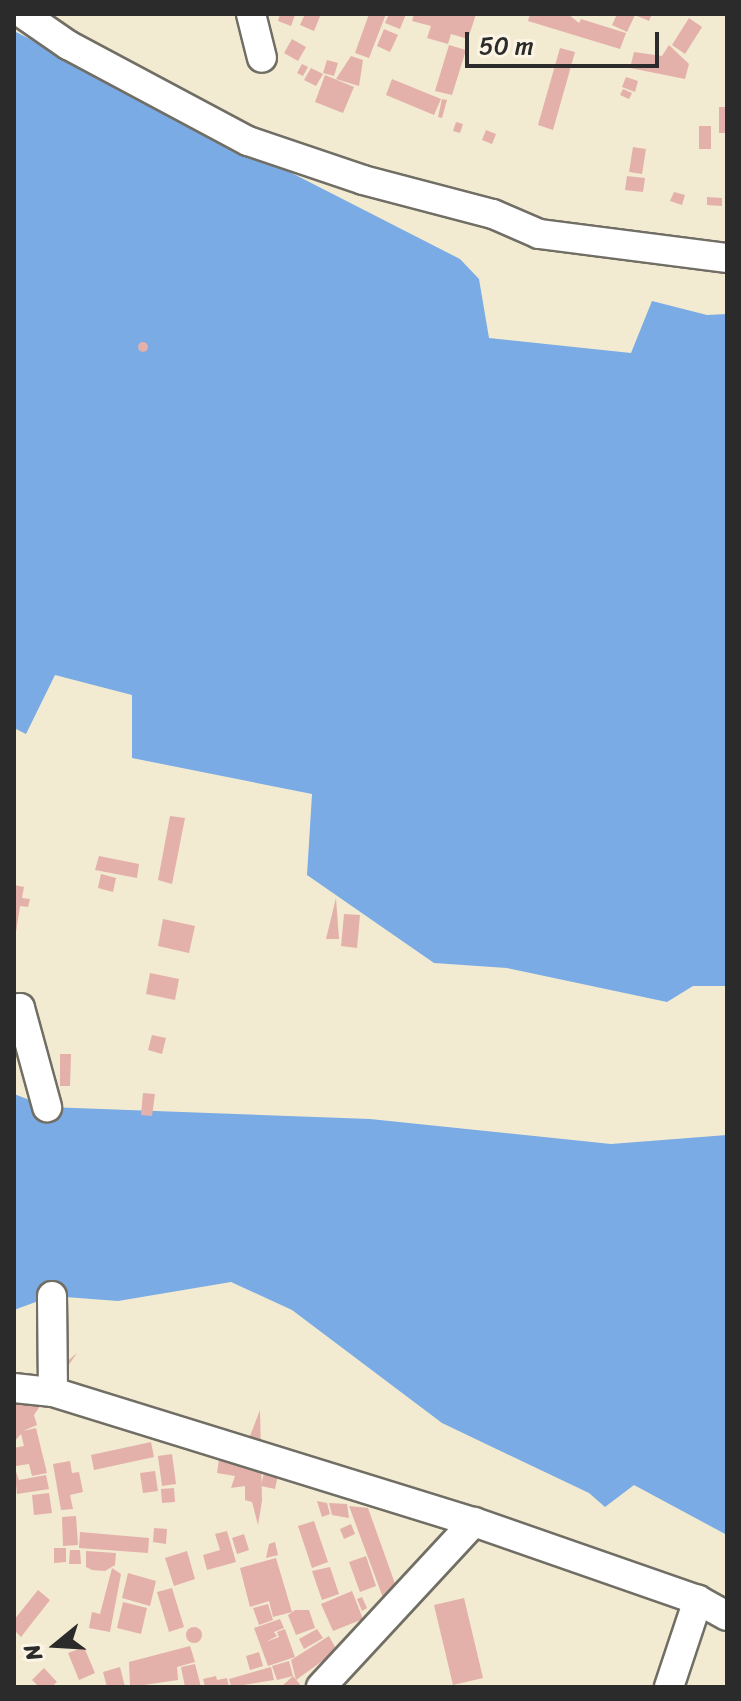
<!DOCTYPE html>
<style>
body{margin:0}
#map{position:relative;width:741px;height:1701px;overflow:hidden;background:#f2ebd1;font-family:Sriracha,sans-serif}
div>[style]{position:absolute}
.water>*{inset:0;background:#7aabe5}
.building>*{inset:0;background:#e4b0aa}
.round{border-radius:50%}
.roads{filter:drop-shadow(2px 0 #716e65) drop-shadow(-2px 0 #716e65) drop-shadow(0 2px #716e65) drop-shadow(0 -2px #716e65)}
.minor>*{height:28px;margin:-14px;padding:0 14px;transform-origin:14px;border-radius:14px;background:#fff}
span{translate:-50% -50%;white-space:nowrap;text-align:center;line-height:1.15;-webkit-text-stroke:8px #fcf5e5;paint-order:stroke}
.frame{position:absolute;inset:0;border:16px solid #2b2b2b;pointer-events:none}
.north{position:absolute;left:16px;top:1605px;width:80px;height:80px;-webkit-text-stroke:6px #fcf5e5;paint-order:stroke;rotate:252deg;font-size:22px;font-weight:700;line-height:32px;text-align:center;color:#2b2b2b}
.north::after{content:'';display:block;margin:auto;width:28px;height:36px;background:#2b2b2b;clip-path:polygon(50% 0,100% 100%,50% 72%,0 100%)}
.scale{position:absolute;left:465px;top:32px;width:194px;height:36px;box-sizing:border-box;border:4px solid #2b2b2b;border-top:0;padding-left:10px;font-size:24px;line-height:28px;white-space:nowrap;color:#2b2b2b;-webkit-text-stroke:6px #fcf5e5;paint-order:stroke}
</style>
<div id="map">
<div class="water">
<div style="clip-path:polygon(14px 31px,460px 259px,479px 279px,489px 338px,631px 353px,652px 301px,707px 315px,727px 314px,727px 986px,693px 986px,667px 1002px,507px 968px,434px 963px,307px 875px,312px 794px,132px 758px,132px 695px,55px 675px,26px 734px,14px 728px)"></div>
<div style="clip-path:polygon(14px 1094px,48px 1107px,370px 1119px,611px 1144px,727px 1135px,727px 1535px,634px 1485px,605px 1507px,589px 1493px,442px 1423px,292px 1310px,231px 1282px,118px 1301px,52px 1296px,14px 1310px)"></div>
</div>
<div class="building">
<div style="clip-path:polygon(280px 14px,295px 15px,291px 26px,278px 21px)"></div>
<div style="clip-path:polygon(305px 14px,321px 14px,314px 31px,300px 25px)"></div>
<div style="clip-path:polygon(369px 14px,386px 14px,369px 58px,355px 53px)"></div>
<div style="clip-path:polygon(389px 14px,406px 14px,400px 29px,385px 23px)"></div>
<div style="clip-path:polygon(414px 14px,476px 14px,468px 39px,451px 34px,448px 44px,427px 38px,431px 26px,412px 21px)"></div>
<div style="clip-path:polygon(530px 14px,568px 14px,579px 23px,581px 19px,626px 33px,620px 49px,528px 21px)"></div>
<div style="clip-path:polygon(617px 14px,652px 14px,649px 21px,635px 15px,627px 32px,612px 25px)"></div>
<div style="clip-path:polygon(689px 18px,702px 27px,685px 54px,672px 45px)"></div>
<div style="clip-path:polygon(384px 29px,398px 35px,390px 52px,377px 46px)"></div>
<div style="clip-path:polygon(292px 39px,306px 47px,298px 61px,284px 53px)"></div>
<div style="clip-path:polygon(449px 45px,466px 50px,452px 95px,435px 91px)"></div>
<div style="clip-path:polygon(669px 45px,689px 64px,685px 79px,630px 68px,634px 52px,662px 56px)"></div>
<div style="clip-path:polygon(560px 48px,575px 52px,553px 130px,538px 125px)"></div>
<div style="clip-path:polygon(351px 56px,363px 60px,359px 86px,336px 79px)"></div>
<div style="clip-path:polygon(327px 60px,338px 63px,334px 76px,323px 73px)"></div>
<div style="clip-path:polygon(302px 64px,308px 67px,303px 76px,297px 73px)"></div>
<div style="clip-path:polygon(311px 68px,323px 74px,316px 86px,304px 80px)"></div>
<div style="clip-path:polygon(325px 75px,354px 87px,343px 113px,315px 102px)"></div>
<div style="clip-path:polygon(626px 77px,638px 81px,635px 92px,622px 87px)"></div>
<div style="clip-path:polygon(392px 79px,441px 99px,434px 115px,386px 95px)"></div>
<div style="clip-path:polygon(623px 89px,632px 93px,629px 99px,620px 95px)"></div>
<div style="clip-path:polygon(442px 99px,447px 100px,442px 118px,438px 117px)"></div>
<div style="clip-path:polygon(719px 107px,727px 107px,727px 133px,719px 133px)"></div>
<div style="clip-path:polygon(456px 122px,463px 124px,460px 133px,453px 131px)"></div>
<div style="clip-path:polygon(699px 126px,711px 126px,711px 149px,699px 149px)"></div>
<div style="clip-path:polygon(486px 130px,496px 134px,492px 144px,482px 140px)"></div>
<div style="clip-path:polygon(633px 147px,646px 149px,642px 174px,629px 172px)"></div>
<div style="clip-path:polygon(627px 176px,645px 178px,643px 192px,625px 190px)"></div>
<div style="clip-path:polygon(674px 192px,685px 195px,682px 205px,670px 201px)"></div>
<div style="clip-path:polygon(707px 197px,722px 198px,722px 206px,707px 205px)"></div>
<div class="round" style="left:138px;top:342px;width:10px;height:10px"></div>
<div style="clip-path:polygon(170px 816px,185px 818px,172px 884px,158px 880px)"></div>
<div style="clip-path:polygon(99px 856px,139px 864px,137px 878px,95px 870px)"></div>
<div style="clip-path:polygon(101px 874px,116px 878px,113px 892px,98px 888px)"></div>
<div style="clip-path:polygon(14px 885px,24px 887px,22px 898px,30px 899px,28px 907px,20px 906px,16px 932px)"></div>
<div style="clip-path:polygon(336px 898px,339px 939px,326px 939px)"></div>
<div style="clip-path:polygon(344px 914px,360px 915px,357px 948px,341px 946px)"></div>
<div style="clip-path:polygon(163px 919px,195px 926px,189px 953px,158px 946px)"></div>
<div style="clip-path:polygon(150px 973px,179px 979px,175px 1000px,146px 994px)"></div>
<div style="clip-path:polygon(152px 1035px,166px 1038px,162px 1054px,148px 1050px)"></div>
<div style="clip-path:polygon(60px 1054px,71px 1054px,70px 1086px,60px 1086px)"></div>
<div style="clip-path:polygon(143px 1093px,155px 1094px,152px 1116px,141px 1115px)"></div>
<div style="clip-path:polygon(77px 1353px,34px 1415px,37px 1425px,23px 1431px,36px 1428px,47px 1473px,32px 1476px,29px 1464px,16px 1466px,14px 1448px,24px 1446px,21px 1434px,14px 1442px,14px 1406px)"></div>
<div style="clip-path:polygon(260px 1410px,262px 1501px,258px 1525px,252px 1502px,245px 1500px,245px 1486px,231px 1488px,235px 1476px,217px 1473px,219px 1459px,240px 1462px)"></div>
<div style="clip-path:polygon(151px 1442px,154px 1457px,94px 1470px,91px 1455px)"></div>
<div style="clip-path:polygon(172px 1454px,176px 1484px,162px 1486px,158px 1456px)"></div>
<div style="clip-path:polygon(70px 1461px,72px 1473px,79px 1472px,83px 1492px,70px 1495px,73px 1509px,61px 1510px,53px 1464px)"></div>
<div style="clip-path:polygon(14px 1466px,19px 1480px,46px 1475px,49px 1489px,17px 1494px)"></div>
<div style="clip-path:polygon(155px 1471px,158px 1491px,143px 1493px,140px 1473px)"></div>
<div style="clip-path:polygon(264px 1472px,278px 1475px,275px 1489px,261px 1486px)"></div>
<div style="clip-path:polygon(174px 1488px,175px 1502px,162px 1503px,161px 1489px)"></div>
<div style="clip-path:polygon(49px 1493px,52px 1513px,34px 1515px,32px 1495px)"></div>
<div style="clip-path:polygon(317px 1501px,327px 1503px,330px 1514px,322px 1517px)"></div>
<div style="clip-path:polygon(329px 1503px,347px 1504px,349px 1518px,332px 1515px)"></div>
<div style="clip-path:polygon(349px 1506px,368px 1508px,403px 1606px,385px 1603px)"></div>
<div style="clip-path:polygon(76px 1516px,78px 1545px,63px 1546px,62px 1517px)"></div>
<div style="clip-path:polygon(314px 1521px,328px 1562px,312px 1568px,298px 1526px)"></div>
<div style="clip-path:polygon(351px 1524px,355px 1534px,344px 1539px,340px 1529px)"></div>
<div style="clip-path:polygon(154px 1528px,167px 1529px,166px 1544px,153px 1542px)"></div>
<div style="clip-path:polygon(227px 1531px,236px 1562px,207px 1570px,203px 1555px,220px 1550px,215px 1534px)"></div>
<div style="clip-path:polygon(80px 1532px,149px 1538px,148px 1553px,79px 1548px)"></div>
<div style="clip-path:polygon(244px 1534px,249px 1550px,237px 1554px,232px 1538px)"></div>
<div style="clip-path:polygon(275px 1542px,278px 1555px,266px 1558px,269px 1544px)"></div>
<div style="clip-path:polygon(54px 1548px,66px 1548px,66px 1562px,54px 1563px)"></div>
<div style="clip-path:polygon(70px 1550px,80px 1550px,81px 1564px,69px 1564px)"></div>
<div style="clip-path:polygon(86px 1551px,116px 1553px,115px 1565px,105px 1571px,92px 1570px,86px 1567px)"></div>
<div style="clip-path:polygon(187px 1551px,195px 1579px,174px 1586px,165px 1558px)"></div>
<div style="clip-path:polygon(366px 1556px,376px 1586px,360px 1592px,349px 1562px)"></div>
<div style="clip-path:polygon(276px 1558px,292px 1612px,273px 1617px,269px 1601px,250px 1607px,240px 1568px)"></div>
<div style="clip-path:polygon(330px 1567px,339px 1594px,322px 1600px,312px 1571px)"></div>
<div style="clip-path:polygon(112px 1568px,121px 1574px,110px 1632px,89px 1628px,92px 1612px,100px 1614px)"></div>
<div style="clip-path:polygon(128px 1573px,156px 1581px,150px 1606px,122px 1598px)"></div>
<div style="clip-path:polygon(172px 1588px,184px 1627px,169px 1632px,157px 1592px)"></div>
<div style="clip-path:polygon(38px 1590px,50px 1600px,21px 1637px,14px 1630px,14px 1620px)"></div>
<div style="clip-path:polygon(352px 1591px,363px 1619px,333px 1631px,321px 1604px)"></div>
<div style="clip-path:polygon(362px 1597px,367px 1608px,362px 1611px,357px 1599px)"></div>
<div style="clip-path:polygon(464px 1598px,483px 1678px,453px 1685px,434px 1605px)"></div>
<div style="clip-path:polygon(123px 1602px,147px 1608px,141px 1634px,117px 1628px)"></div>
<div style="clip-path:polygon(268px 1604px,273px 1620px,259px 1625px,253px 1608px)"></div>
<div style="clip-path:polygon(295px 1610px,309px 1610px,315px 1628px,296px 1635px,288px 1615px)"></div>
<div style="clip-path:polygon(280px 1619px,284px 1628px,274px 1632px,277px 1636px,266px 1642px,279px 1637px,277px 1632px,285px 1629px,295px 1657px,268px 1666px,254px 1628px)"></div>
<div class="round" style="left:186px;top:1627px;width:16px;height:16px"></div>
<div style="clip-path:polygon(317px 1629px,323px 1638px,304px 1649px,299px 1639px)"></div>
<div style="clip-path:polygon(329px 1636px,335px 1647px,332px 1654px,296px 1680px,291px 1660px)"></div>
<div style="clip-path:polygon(190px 1646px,195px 1662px,177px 1667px,178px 1680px,130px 1687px,129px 1662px)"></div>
<div style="clip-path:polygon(84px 1647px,95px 1673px,79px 1680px,68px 1653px)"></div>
<div style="clip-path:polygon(259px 1652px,263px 1666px,250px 1670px,246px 1656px)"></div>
<div style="clip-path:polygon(289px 1661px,293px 1676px,277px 1680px,272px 1666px)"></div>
<div style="clip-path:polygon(195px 1664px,201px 1687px,185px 1687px,181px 1667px)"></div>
<div style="clip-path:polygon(120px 1667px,125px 1687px,107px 1687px,103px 1672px)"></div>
<div style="clip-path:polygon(271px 1667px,274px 1680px,231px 1687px,229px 1679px)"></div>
<div style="clip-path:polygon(44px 1668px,57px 1682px,51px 1687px,39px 1687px,32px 1680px)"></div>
<div style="clip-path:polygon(216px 1676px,217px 1680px,227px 1678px,229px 1687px,205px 1687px,203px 1679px)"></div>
<div style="clip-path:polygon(293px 1676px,302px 1687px,281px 1687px)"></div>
</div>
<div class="roads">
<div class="minor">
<div style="left:23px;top:14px;width:55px;rotate:34.6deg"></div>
<div style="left:68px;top:45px;width:204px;rotate:28.1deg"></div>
<div style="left:248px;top:141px;width:121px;rotate:18.7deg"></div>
<div style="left:363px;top:180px;width:134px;rotate:14.7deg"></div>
<div style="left:493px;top:214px;width:50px;rotate:23.5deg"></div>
<div style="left:539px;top:234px;width:190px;rotate:7.3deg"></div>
<div style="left:251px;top:14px;width:45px;rotate:76deg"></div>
<div style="left:14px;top:1009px;width:6px;rotate:-9deg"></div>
<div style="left:20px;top:1008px;width:103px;rotate:74.7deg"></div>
<div style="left:52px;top:1296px;width:96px;rotate:89.4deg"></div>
<div style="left:14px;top:1388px;width:39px;rotate:6deg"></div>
<div style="left:53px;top:1392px;width:441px;rotate:17.2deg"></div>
<div style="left:474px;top:1522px;width:237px;rotate:19.2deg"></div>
<div style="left:698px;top:1600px;width:33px;rotate:29deg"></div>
<div style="left:321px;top:1687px;width:225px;rotate:-47.2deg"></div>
<div style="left:669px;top:1687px;width:92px;rotate:-71.6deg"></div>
</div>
</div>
<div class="frame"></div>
<div class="north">N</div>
<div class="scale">50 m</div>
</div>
